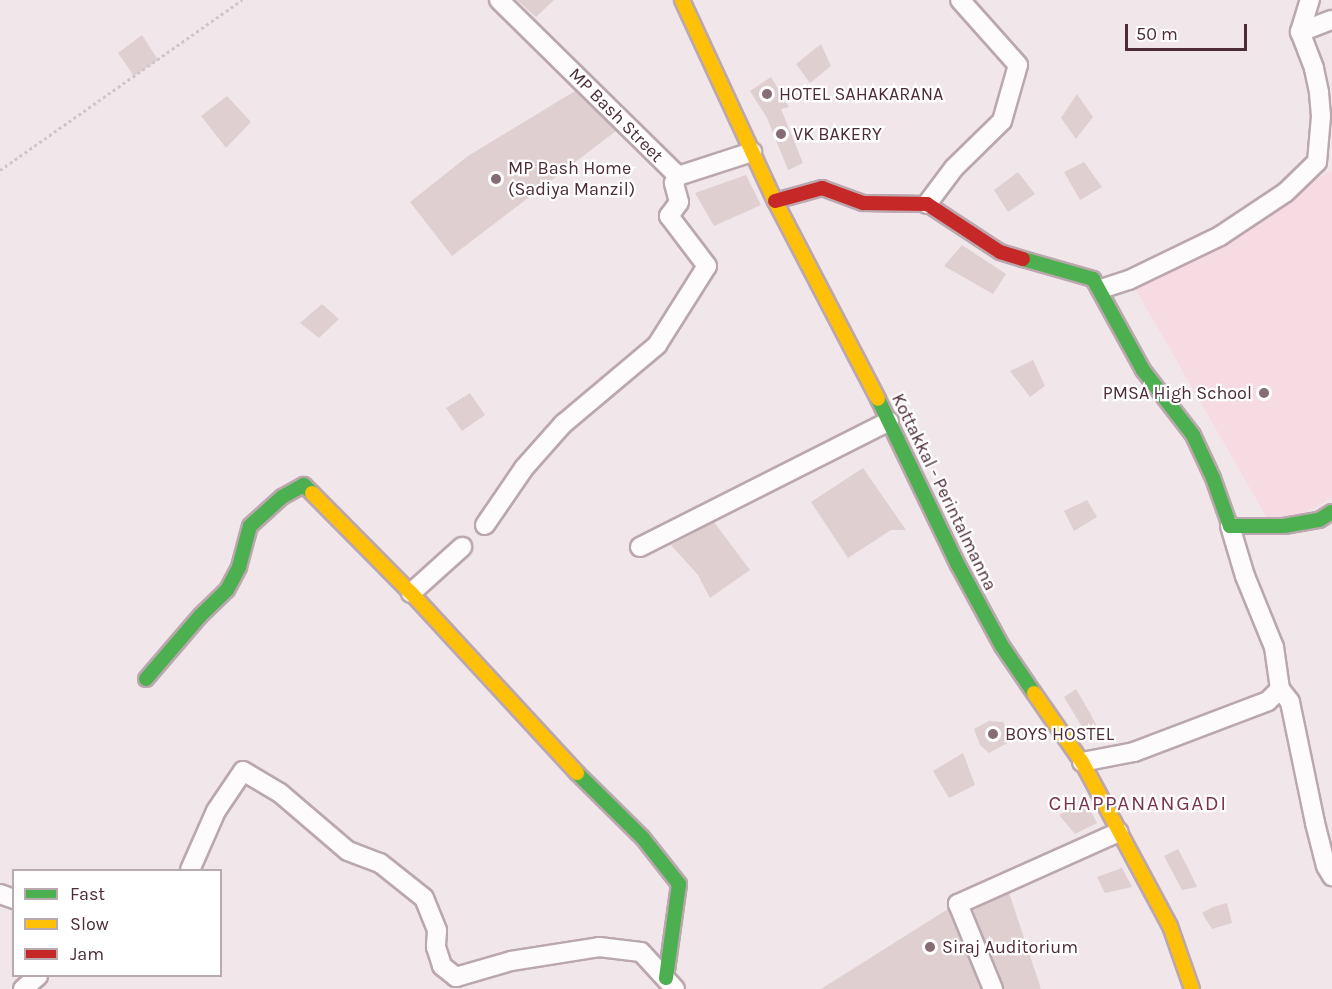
<!DOCTYPE html>
<style>
body{margin:0}
#map{position:relative;width:1332px;height:989px;overflow:hidden;background:#f1e6e9;font-family:Karla,sans-serif}
div>[style]{position:absolute}
.built>*{inset:0;background:#f6dbe3}
.building>*{inset:0;background:#e0cfd1}
.path>*{height:3px;margin-top:-1.5px;transform-origin:0;background:repeating-linear-gradient(90deg,#cec6c9 0 3px,transparent 0 6px)}
.roads{filter:drop-shadow(2px 0 #bba7ae) drop-shadow(-2px 0 #bba7ae) drop-shadow(0 2px #bba7ae) drop-shadow(0 -2px #bba7ae)}
.street>*{height:18px;margin:-9px;padding:0 9px;transform-origin:9px;border-radius:9px;background:#fdfbfc}
.fast>*{height:14px;margin:-7px;padding:0 7px;transform-origin:7px;border-radius:7px;background:#4caf50}
.slow>*{height:14px;margin:-7px;padding:0 7px;transform-origin:7px;border-radius:7px;background:#ffc107}
.jam>*{height:14px;margin:-7px;padding:0 7px;transform-origin:7px;border-radius:7px;background:#c62828}
.dots>*{width:16px;height:16px;translate:-50% -50%;box-sizing:border-box;border:3px solid #fff;border-radius:50%}
span{translate:-50% -50%;white-space:nowrap;text-align:center;line-height:1.15;-webkit-text-stroke:4.5px #fff;paint-order:stroke}
.poi-label{font-size:18px;color:#4d2b37}
.left{translate:0 -50%;text-align:left}
.right{translate:-100% -50%;text-align:right}
.street-label{font-size:18px;color:#4d2b37}
.quarter-label{font-size:21px;color:#7c3350;letter-spacing:1.5px}
.legend{position:absolute;left:12px;top:869px;width:210px;height:108px;box-sizing:border-box;background:#fff;border:2px solid #b8aaaf;margin:0;padding:8px 10px;list-style:none;font-size:18px;color:#4d2b37}
.legend li{display:flex;align-items:center;gap:12px;height:30px}
.legend b{width:30px;border:2px solid #b8aaaf}
.scale{position:absolute;left:1125px;top:24px;width:122px;height:27px;box-sizing:border-box;border:3px solid #4d2b37;border-top:0;padding-left:8px;font-size:18px;line-height:21px;white-space:nowrap;color:#4d2b37;-webkit-text-stroke:4px #fff;paint-order:stroke}
</style>
<div id="map">
<div class="built">
<div style="clip-path:polygon(1332px 170px,1332px 498px,1274px 530px,1135px 288px)"></div>
</div>
<div class="building">
<div style="clip-path:polygon(517px 0,554px 0,536px 17px)"></div>
<div style="clip-path:polygon(142px 35px,158px 60px,134px 76px,118px 53px)"></div>
<div style="clip-path:polygon(821px 44px,831px 66px,810px 83px,796px 64px)"></div>
<div style="clip-path:polygon(771px 77px,789px 107px,781px 109px,803px 163px,788px 170px,767px 118px,750px 91px)"></div>
<div style="clip-path:polygon(575px 91px,616px 131px,452px 256px,410px 202px,468px 156px)"></div>
<div style="clip-path:polygon(1077px 94px,1093px 117px,1076px 139px,1061px 118px)"></div>
<div style="clip-path:polygon(227px 96px,251px 122px,226px 148px,201px 116px)"></div>
<div style="clip-path:polygon(1084px 162px,1102px 187px,1080px 200px,1064px 172px)"></div>
<div style="clip-path:polygon(1018px 172px,1035px 194px,1008px 212px,994px 190px)"></div>
<div style="clip-path:polygon(746px 175px,761px 205px,714px 226px,695px 193px)"></div>
<div style="clip-path:polygon(962px 245px,1006px 274px,993px 294px,944px 266px)"></div>
<div style="clip-path:polygon(322px 304px,339px 319px,319px 338px,300px 323px)"></div>
<div style="clip-path:polygon(1033px 360px,1045px 386px,1030px 397px,1010px 371px)"></div>
<div style="clip-path:polygon(470px 393px,485px 415px,462px 431px,446px 408px)"></div>
<div style="clip-path:polygon(863px 468px,906px 530px,891px 530px,848px 558px,811px 502px)"></div>
<div style="clip-path:polygon(1087px 500px,1097px 517px,1074px 531px,1064px 511px)"></div>
<div style="clip-path:polygon(714px 522px,750px 570px,710px 598px,698px 575px,671px 545px)"></div>
<div style="clip-path:polygon(1076px 689px,1090px 713px,1099px 730px,1087px 735px,1064px 697px)"></div>
<div style="clip-path:polygon(989px 721px,1003px 722px,1013px 740px,989px 753px,980px 745px,974px 729px)"></div>
<div style="clip-path:polygon(963px 753px,975px 785px,949px 798px,933px 771px)"></div>
<div style="clip-path:polygon(1085px 800px,1097px 823px,1075px 834px,1059px 815px)"></div>
<div style="clip-path:polygon(1178px 849px,1191px 874px,1197px 887px,1182px 890px,1164px 856px)"></div>
<div style="clip-path:polygon(1122px 868px,1132px 887px,1105px 893px,1097px 877px)"></div>
<div style="clip-path:polygon(1009px 893px,1041px 989px,1004px 989px,973px 910px)"></div>
<div style="clip-path:polygon(1227px 903px,1232px 923px,1212px 929px,1202px 913px,1213px 907px)"></div>
<div style="clip-path:polygon(948px 909px,981px 989px,821px 989px)"></div>
</div>
<div class="path">
<div style="left:0;top:170px;width:296px;rotate:-35.1deg"></div>
</div>
<div class="roads">
<div class="street">
<div style="left:499px;top:0;width:251px;rotate:44.5deg"></div>
<div style="left:678px;top:176px;width:78px;rotate:-18deg"></div>
<div style="left:1300px;top:32px;width:34px;rotate:-21deg"></div>
<div style="left:927px;top:204px;width:45px;rotate:-53.1deg"></div>
<div style="left:954px;top:168px;width:67px;rotate:-44.4deg"></div>
<div style="left:1002px;top:121px;width:58px;rotate:-74.1deg"></div>
<div style="left:1018px;top:65px;width:87px;rotate:-131.7deg"></div>
<div style="left:1101px;top:289px;width:29px;rotate:-18deg"></div>
<div style="left:1129px;top:280px;width:101px;rotate:-25.8deg"></div>
<div style="left:1220px;top:236px;width:79px;rotate:-33.7deg"></div>
<div style="left:1286px;top:192px;width:43px;rotate:-44.1deg"></div>
<div style="left:1317px;top:162px;width:46px;rotate:-85deg"></div>
<div style="left:1321px;top:116px;width:24px;rotate:-95deg"></div>
<div style="left:1319px;top:92px;width:25px;rotate:-102deg"></div>
<div style="left:1314px;top:68px;width:39px;rotate:-111deg"></div>
<div style="left:1300px;top:32px;width:34px;rotate:-73deg"></div>
<div style="left:485px;top:525px;width:69px;rotate:-55.6deg"></div>
<div style="left:524px;top:468px;width:59px;rotate:-48.4deg"></div>
<div style="left:563px;top:424px;width:123px;rotate:-40deg"></div>
<div style="left:657px;top:345px;width:93px;rotate:-57.7deg"></div>
<div style="left:707px;top:266px;width:63px;rotate:-127.2deg"></div>
<div style="left:669px;top:216px;width:17px;rotate:-54deg"></div>
<div style="left:679px;top:202px;width:20px;rotate:-105deg"></div>
<div style="left:674px;top:183px;width:8px;rotate:-60deg"></div>
<div style="left:1230px;top:526px;width:52px;rotate:73.3deg"></div>
<div style="left:1245px;top:576px;width:77px;rotate:67.8deg"></div>
<div style="left:1274px;top:647px;width:42px;rotate:81.9deg"></div>
<div style="left:1280px;top:689px;width:16px;rotate:52deg"></div>
<div style="left:1290px;top:702px;width:124px;rotate:78.3deg"></div>
<div style="left:1315px;top:823px;width:44px;rotate:75.7deg"></div>
<div style="left:1326px;top:866px;width:12px;rotate:59deg"></div>
<div style="left:640px;top:547px;width:279px;rotate:-26.8deg"></div>
<div style="left:411px;top:593px;width:69px;rotate:-42deg"></div>
<div style="left:1082px;top:762px;width:53px;rotate:-10.9deg"></div>
<div style="left:1134px;top:752px;width:143px;rotate:-20.8deg"></div>
<div style="left:1268px;top:701px;width:17px;rotate:-45deg"></div>
<div style="left:190px;top:870px;width:64px;rotate:-66.2deg"></div>
<div style="left:216px;top:811px;width:48px;rotate:-56deg"></div>
<div style="left:243px;top:771px;width:43px;rotate:30.7deg"></div>
<div style="left:280px;top:793px;width:89px;rotate:40.5deg"></div>
<div style="left:348px;top:851px;width:34px;rotate:21deg"></div>
<div style="left:380px;top:863px;width:56px;rotate:38.5deg"></div>
<div style="left:424px;top:898px;width:35px;rotate:68deg"></div>
<div style="left:437px;top:931px;width:16px;rotate:94deg"></div>
<div style="left:436px;top:947px;width:20px;rotate:72deg"></div>
<div style="left:442px;top:966px;width:18px;rotate:38deg"></div>
<div style="left:456px;top:977px;width:57px;rotate:-16.2deg"></div>
<div style="left:511px;top:961px;width:89px;rotate:-9deg"></div>
<div style="left:599px;top:947px;width:42px;rotate:6.8deg"></div>
<div style="left:641px;top:952px;width:50px;rotate:47.4deg"></div>
<div style="left:0;top:894px;width:15px;rotate:20deg"></div>
<div style="left:23px;top:989px;width:20px;rotate:-41deg"></div>
<div style="left:993px;top:989px;width:92px;rotate:-112.4deg"></div>
<div style="left:958px;top:904px;width:176px;rotate:-24.1deg"></div>
</div>
<div class="fast">
<div style="left:1023px;top:259px;width:73px;rotate:15.9deg"></div>
<div style="left:1093px;top:279px;width:104px;rotate:61.2deg"></div>
<div style="left:1143px;top:370px;width:82px;rotate:52.4deg"></div>
<div style="left:1193px;top:435px;width:47px;rotate:65.1deg"></div>
<div style="left:1213px;top:478px;width:51px;rotate:70.5deg"></div>
<div style="left:1230px;top:526px;width:54px"></div>
<div style="left:1284px;top:526px;width:36px;rotate:-10deg"></div>
<div style="left:1319px;top:520px;width:15px;rotate:-32deg"></div>
<div style="left:878px;top:399px;width:184px;rotate:64.3deg"></div>
<div style="left:958px;top:565px;width:92px;rotate:61.5deg"></div>
<div style="left:1002px;top:646px;width:57px;rotate:55.8deg"></div>
<div style="left:146px;top:679px;width:83px;rotate:-49.4deg"></div>
<div style="left:200px;top:616px;width:37px;rotate:-44deg"></div>
<div style="left:227px;top:590px;width:26px;rotate:-62deg"></div>
<div style="left:239px;top:567px;width:42px;rotate:-75deg"></div>
<div style="left:250px;top:526px;width:43px;rotate:-42.2deg"></div>
<div style="left:282px;top:497px;width:25px;rotate:-29deg"></div>
<div style="left:304px;top:485px;width:11px;rotate:45deg"></div>
<div style="left:577px;top:773px;width:91px;rotate:44.6deg"></div>
<div style="left:642px;top:837px;width:60px;rotate:51.8deg"></div>
<div style="left:679px;top:884px;width:95px;rotate:97.9deg"></div>
</div>
<div class="slow">
<div style="left:682px;top:0;width:221px;rotate:65.2deg"></div>
<div style="left:775px;top:201px;width:223px;rotate:62.5deg"></div>
<div style="left:312px;top:493px;width:141px;rotate:45.3deg"></div>
<div style="left:411px;top:593px;width:245px;rotate:47.3deg"></div>
<div style="left:1034px;top:693px;width:84px;rotate:55.2deg"></div>
<div style="left:1082px;top:762px;width:186px;rotate:61.8deg"></div>
<div style="left:1170px;top:926px;width:67px;rotate:70.8deg"></div>
</div>
<div class="jam">
<div style="left:775px;top:201px;width:49px;rotate:-15.5deg"></div>
<div style="left:822px;top:188px;width:44px;rotate:20.1deg"></div>
<div style="left:863px;top:203px;width:64px;rotate:0.9deg"></div>
<div style="left:927px;top:204px;width:87px;rotate:33.3deg"></div>
<div style="left:1000px;top:252px;width:24px;rotate:17deg"></div>
</div>
</div>
<div class="dots">
<div style="left:767px;top:94px;background:#866c75"></div>
<div style="left:781px;top:134px;background:#866c75"></div>
<div style="left:496px;top:179px;background:#866c75"></div>
<div style="left:1264px;top:393px;background:#866c75"></div>
<div style="left:993px;top:734px;background:#866c75"></div>
<div style="left:930px;top:947px;background:#866c75"></div>
</div>
<div class="poi-label">
<span class="left" style="left:779px;top:94px">HOTEL SAHAKARANA</span>
<span class="left" style="left:793px;top:134px">VK BAKERY</span>
<span class="left" style="left:508px;top:179px">MP Bash Home<br>(Sadiya Manzil)</span>
<span class="right" style="left:1252px;top:393px">PMSA High School</span>
<span class="left" style="left:1005px;top:734px">BOYS HOSTEL</span>
<span class="left" style="left:942px;top:947px">Siraj Auditorium</span>
</div>
<div class="street-label">
<span style="left:616px;top:115px;rotate:45deg">MP Bash Street</span>
<span style="left:944px;top:492px;rotate:64deg">Kottakkal - Perintalmanna</span>
</div>
<div class="quarter-label">
<span style="left:1138px;top:803px">CHAPPANANGADI</span>
</div>
<ul class="legend">
<li><b style="height:8px;background:#4caf50"></b>Fast</li>
<li><b style="height:8px;background:#ffc107"></b>Slow</li>
<li><b style="height:8px;background:#c62828"></b>Jam</li>
</ul>
<div class="scale">50 m</div>
</div>
